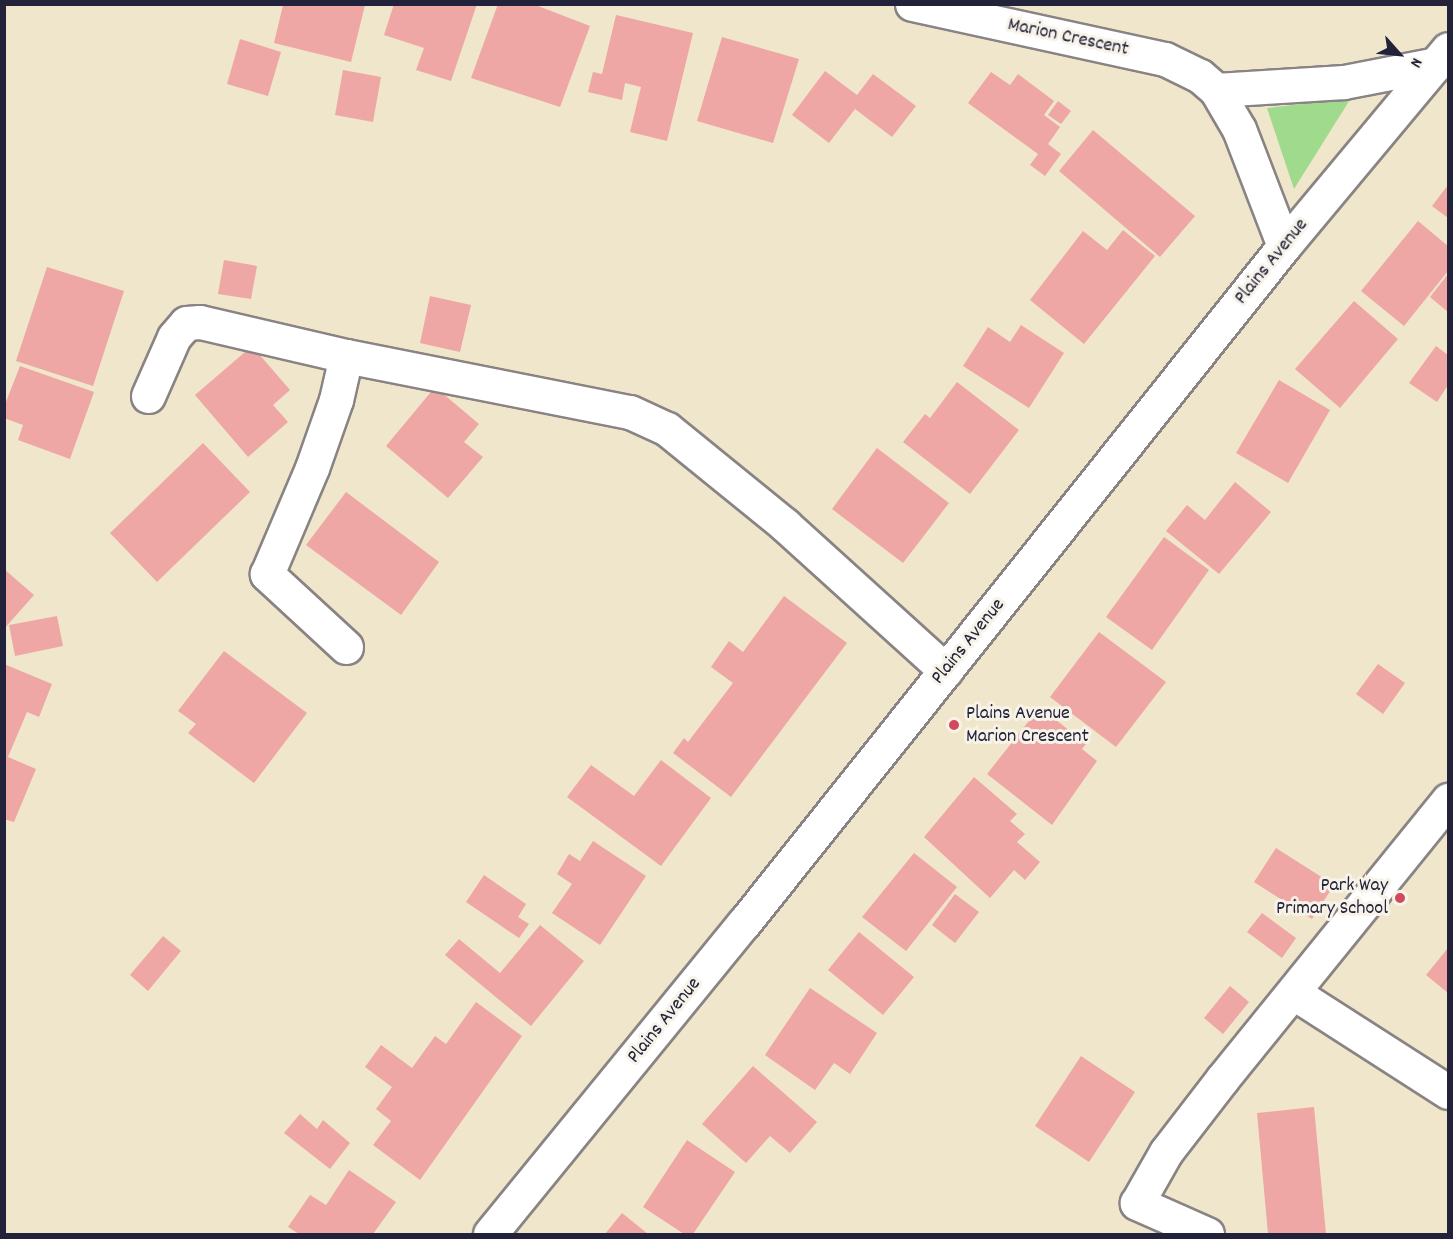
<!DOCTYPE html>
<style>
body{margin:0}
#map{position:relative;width:1453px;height:1239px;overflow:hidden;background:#f0e6cb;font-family:Dekko,sans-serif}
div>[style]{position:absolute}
.green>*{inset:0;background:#9fda8d}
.building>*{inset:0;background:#eea7a4}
.roads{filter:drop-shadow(2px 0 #898483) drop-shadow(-2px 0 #898483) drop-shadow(0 2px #898483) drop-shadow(0 -2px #898483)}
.minor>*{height:33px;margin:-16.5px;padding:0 16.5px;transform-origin:16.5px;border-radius:16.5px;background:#fff}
.dots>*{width:16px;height:16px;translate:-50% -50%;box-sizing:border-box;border:3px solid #f7f3e8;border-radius:50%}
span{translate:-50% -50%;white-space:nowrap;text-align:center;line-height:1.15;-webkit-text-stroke:6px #f7f3e8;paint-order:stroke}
.street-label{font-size:20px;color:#22223b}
.poi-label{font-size:20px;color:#22223b}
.left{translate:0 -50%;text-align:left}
.right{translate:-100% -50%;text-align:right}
.frame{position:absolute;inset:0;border:6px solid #22223b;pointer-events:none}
.north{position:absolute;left:1369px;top:24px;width:60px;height:60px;-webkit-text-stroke:4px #f7f3e8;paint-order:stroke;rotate:117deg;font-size:16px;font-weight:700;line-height:24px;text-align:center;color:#22223b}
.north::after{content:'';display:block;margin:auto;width:21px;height:27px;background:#22223b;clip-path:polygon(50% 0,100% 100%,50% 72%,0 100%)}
</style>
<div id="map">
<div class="green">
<div style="clip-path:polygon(1351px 98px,1294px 189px,1267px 108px)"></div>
</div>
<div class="building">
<div style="clip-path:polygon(394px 4px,477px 4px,451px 81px,416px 70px,424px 48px,384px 35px)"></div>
<div style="clip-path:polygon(498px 4px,533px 4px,590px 26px,560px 107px,471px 78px)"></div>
<div style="clip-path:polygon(283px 5px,365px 5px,351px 62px,274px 43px)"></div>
<div style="clip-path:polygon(616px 15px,693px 33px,667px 141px,630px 132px,641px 87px,625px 83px,622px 100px,588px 92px,593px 72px,602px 74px)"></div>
<div style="clip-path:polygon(722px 37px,799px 59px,773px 143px,697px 121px)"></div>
<div style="clip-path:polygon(240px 39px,281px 52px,268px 96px,227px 84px)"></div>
<div style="clip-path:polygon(343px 70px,381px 77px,373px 122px,335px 115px)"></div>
<div style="clip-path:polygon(825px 71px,857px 95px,873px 74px,916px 106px,892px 137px,855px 109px,829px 143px,792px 115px)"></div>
<div style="clip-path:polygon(991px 72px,1010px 85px,1018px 74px,1054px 101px,1044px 115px,1060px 127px,1048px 144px,1061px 154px,1045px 176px,1030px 165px,1038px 154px,968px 103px)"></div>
<div style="clip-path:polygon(1058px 101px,1071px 111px,1061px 124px,1048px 115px)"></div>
<div style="clip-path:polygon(1093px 130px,1195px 216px,1160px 257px,1059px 171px)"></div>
<div style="clip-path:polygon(1448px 185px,1448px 218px,1432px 206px)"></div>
<div style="clip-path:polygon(1418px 221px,1448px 246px,1448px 271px,1404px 326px,1361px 291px)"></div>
<div style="clip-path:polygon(1123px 230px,1155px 256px,1084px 344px,1030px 300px,1083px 231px,1107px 250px)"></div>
<div style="clip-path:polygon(224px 260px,257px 266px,251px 299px,218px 294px)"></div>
<div style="clip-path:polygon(47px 267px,124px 291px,93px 386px,16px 361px)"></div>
<div style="clip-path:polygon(1448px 274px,1448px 312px,1430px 297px)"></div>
<div style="clip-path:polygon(430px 296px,471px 305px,460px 352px,420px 343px)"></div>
<div style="clip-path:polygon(1354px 301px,1398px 339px,1340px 408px,1295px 369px)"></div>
<div style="clip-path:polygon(1021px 325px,1064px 353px,1029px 408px,963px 366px,988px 327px,1010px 342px)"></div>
<div style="clip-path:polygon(252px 346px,290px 390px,273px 405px,288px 422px,248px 457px,195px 395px)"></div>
<div style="clip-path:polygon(1436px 346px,1448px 355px,1448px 385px,1437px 402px,1409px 383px)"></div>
<div style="clip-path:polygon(20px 366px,94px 392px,70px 459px,18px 440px,23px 425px,4px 418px,4px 407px)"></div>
<div style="clip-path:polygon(1279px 380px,1330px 410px,1288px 483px,1236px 453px)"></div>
<div style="clip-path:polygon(957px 382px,1019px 430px,970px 494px,903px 442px,925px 414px,930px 418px)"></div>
<div style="clip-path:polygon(435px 387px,479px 424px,464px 442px,483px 457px,448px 498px,386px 446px)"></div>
<div style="clip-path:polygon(203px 443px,250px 492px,157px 582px,110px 533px)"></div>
<div style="clip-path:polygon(877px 448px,949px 503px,903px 563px,832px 509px)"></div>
<div style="clip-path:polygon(1235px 482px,1271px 512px,1219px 574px,1166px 531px,1187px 505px,1205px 520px)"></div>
<div style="clip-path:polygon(346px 492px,439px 562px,401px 615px,306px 545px)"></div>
<div style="clip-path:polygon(1164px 537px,1209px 570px,1152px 650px,1106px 617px)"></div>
<div style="clip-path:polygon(4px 569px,34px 595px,4px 629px)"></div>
<div style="clip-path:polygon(784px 596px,847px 643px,731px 797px,673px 753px,684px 738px,688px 742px,733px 683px,711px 667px,729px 641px,743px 652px)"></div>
<div style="clip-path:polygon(57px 616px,63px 646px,15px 656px,9px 625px)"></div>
<div style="clip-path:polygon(1099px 632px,1166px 682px,1116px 747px,1050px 697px)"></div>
<div style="clip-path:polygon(224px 651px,307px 713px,254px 783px,188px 733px,196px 724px,178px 711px)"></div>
<div style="clip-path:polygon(4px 664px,52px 684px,39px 717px,27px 712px,8px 757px,36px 769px,14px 822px,4px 819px)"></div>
<div style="clip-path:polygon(1378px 664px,1405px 683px,1383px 714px,1356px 694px)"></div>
<div style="clip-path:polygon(1040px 707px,1086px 744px,1082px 749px,1097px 761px,1052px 825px,987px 774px)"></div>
<div style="clip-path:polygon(661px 760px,711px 798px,661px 866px,567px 797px,591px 765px,634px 796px)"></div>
<div style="clip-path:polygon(974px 777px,1017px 814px,1010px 821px,1025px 834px,1017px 842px,1040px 862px,1025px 880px,1014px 870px,990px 898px,924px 837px)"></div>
<div style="clip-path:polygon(593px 841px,646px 876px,600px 945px,552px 913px,572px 884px,557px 874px,569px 854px,580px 861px)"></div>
<div style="clip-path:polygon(1276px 848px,1334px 885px,1312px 919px,1254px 882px)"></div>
<div style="clip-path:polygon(914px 853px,957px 887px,906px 951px,862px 917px)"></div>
<div style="clip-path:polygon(484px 875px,526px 904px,518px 917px,529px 924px,519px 938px,466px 902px)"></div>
<div style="clip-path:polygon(955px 894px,979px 912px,955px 943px,932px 925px)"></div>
<div style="clip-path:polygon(1262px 913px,1296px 938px,1282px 958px,1247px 932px)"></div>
<div style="clip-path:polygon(540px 925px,584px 961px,531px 1026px,445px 955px,459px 939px,500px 973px)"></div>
<div style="clip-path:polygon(859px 932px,914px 977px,883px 1015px,828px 970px)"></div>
<div style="clip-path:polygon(163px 936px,181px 951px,148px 991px,130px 975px)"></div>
<div style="clip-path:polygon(1448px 948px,1448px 993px,1426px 975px)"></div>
<div style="clip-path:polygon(1230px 986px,1249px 1002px,1223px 1034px,1204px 1018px)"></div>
<div style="clip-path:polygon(810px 988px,877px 1033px,850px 1074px,834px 1063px,815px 1090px,765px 1055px)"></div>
<div style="clip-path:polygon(476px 1002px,522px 1036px,420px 1180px,373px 1145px,391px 1121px,376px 1109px,392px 1087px,365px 1067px,381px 1045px,412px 1068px,435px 1036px,446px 1044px)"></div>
<div style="clip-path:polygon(1081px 1056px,1135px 1092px,1089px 1162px,1035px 1126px)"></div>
<div style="clip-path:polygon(753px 1066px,817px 1122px,790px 1153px,770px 1136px,746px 1163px,702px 1124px)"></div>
<div style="clip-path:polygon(1314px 1107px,1326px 1234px,1268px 1234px,1257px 1113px)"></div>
<div style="clip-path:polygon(300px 1114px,317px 1129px,323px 1120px,350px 1143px,330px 1169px,284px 1133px)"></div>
<div style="clip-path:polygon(687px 1140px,735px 1172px,693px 1234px,684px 1234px,643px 1207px)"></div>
<div style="clip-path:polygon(349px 1170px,396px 1202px,373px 1234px,299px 1234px,288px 1227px,310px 1195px,326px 1205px)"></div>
<div style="clip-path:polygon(622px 1213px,648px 1234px,605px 1234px)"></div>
</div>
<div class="roads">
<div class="minor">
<div style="left:912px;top:4px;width:259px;rotate:12.3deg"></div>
<div style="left:1165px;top:59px;width:39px;rotate:26deg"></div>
<div style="left:1200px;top:76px;width:21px;rotate:41deg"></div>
<div style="left:1216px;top:90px;width:45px;rotate:59.5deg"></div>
<div style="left:1239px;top:129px;width:125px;rotate:69deg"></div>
<div style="left:1216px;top:90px;width:128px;rotate:-3.6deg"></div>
<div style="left:1344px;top:82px;width:95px;rotate:-11deg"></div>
<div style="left:148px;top:396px;width:64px;rotate:-66.2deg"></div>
<div style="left:174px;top:337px;width:18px;rotate:-49deg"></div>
<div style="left:186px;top:323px;width:14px;rotate:-4deg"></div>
<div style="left:200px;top:322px;width:150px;rotate:13.1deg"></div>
<div style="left:346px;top:647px;width:108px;rotate:-137.3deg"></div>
<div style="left:267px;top:574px;width:115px;rotate:-67deg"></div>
<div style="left:312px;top:468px;width:72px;rotate:-70.6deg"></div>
<div style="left:336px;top:400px;width:45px;rotate:-77.2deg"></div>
<div style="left:346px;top:356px;width:289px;rotate:11.2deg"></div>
<div style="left:630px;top:412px;width:41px;rotate:24.7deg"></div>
<div style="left:667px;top:429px;width:152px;rotate:39.1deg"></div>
<div style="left:785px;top:525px;width:217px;rotate:42.2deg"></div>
<div style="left:1294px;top:993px;width:183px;rotate:32.7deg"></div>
<div style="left:490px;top:1234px;width:402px;rotate:-50.8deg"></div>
<div style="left:744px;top:923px;width:866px;rotate:-51.42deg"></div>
<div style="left:1284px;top:246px;width:256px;rotate:-50.2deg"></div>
<div style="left:1207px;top:1234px;width:77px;rotate:-156.1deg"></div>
<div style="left:1137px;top:1203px;width:59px;rotate:-60.4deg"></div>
<div style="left:1166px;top:1152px;width:93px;rotate:-52.4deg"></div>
<div style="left:1223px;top:1078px;width:358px;rotate:-51deg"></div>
</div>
</div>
<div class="dots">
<div style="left:954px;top:725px;background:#d1495b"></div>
<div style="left:1400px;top:898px;background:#d1495b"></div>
</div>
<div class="street-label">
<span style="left:1068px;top:38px;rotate:12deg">Marion Crescent</span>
<span style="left:1272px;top:262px;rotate:-51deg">Plains Avenue</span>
<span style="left:969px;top:642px;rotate:-51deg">Plains Avenue</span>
<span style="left:665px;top:1021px;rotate:-51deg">Plains Avenue</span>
</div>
<div class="poi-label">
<span class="left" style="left:966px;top:726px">Plains Avenue<br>Marion Crescent</span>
<span class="right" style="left:1388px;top:898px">Park Way<br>Primary School</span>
</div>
<div class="frame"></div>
<div class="north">N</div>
</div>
